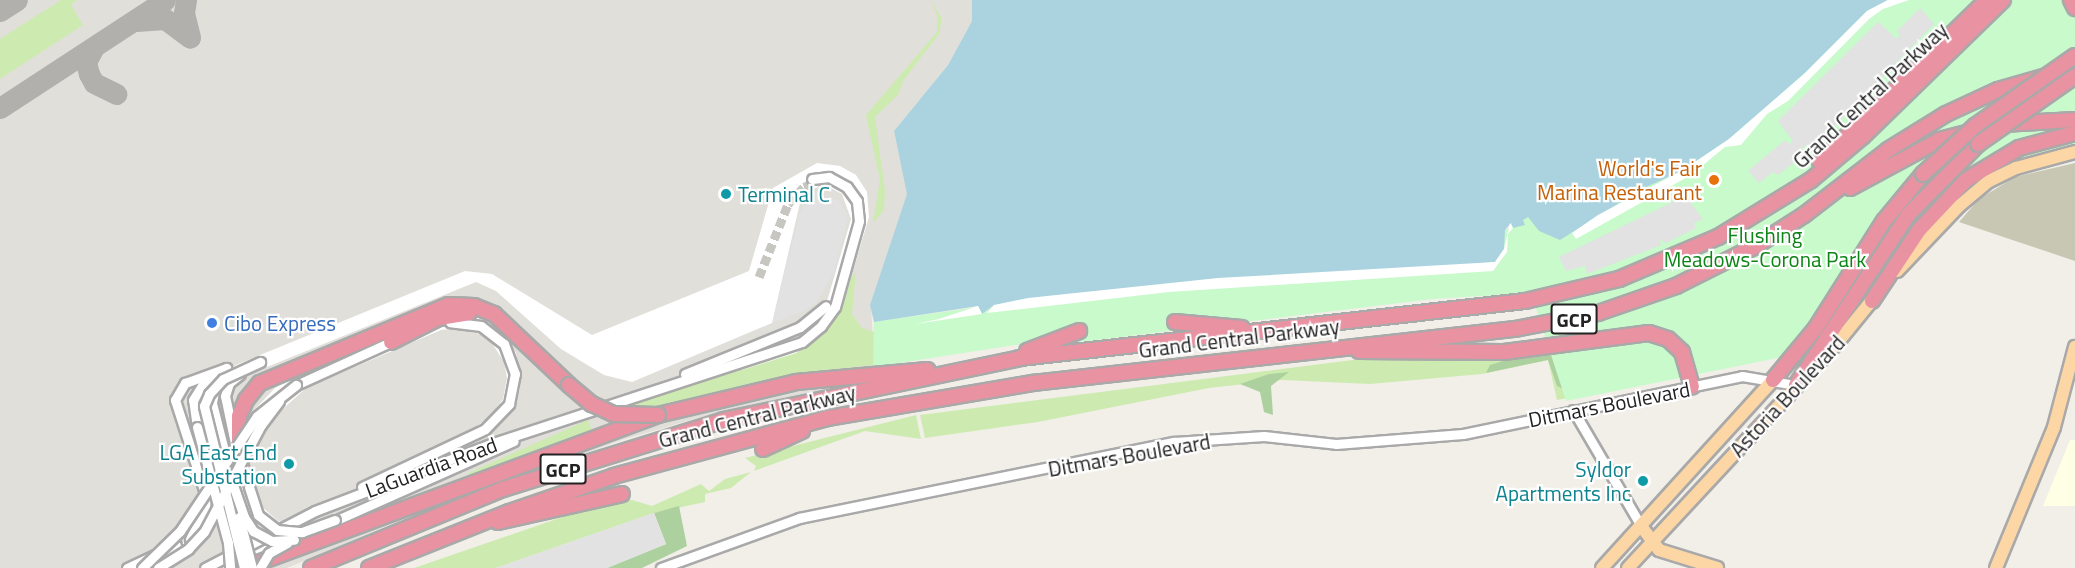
<!DOCTYPE html>
<style>
body{margin:0}
#map{position:relative;width:2075px;height:568px;overflow:hidden;background:#f2efe9;font-family:"Titillium Web",sans-serif}
div>[style]{position:absolute}
.education>*{inset:0;background:#ffffe5}
.airport>*{inset:0;background:#e1dfda}
.construction>*{inset:0;background:#c7c7b4}
.grass>*{inset:0;background:#cdebb0}
.forest>*{inset:0;background:#add19e}
.park>*{inset:0;background:#c8facc}
.parking>*{inset:0;background:#e2e2e2}
.water>*{inset:0;background:#aad3df}
.pier>*{inset:0;background:#fff}
.taxiway>*{height:21px;margin:-10.5px;padding:0 10.5px;transform-origin:10.5px;border-radius:10.5px;background:#b1b0ac}
.minor-tunnel>*{height:9px;margin-top:-4.5px;transform-origin:0;background:repeating-linear-gradient(90deg,#c8c6c1 0 9px,transparent 0 13.5px)}
.roads{filter:drop-shadow(2px 0 #a9a9a9) drop-shadow(-2px 0 #a9a9a9) drop-shadow(0 2px #a9a9a9) drop-shadow(0 -2px #a9a9a9)}
.minor>*{height:9px;margin:-4.5px;padding:0 4.5px;transform-origin:4.5px;border-radius:4.5px;background:#fff}
.major>*{height:12px;margin:-6px;padding:0 6px;transform-origin:6px;border-radius:6px;background:#fcd6a4}
.highway>*{height:14px;margin:-7px;padding:0 7px;transform-origin:7px;border-radius:7px;background:#e892a2}
.bridges{filter:drop-shadow(2px 0 #a9a9a9) drop-shadow(-2px 0 #a9a9a9) drop-shadow(0 2px #a9a9a9) drop-shadow(0 -2px #a9a9a9)}
.minor-bridge>*{height:9px;margin:-4.5px;padding:0 4.5px;transform-origin:4.5px;border-radius:4.5px;background:#fff}
.highway-bridge>*{height:14px;margin:-7px;padding:0 7px;transform-origin:7px;border-radius:7px;background:#e892a2}
.dots>*{width:16px;height:16px;translate:-50% -50%;box-sizing:border-box;border:3px solid #fff;border-radius:50%}
span{translate:-50% -50%;white-space:nowrap;text-align:center;line-height:1.15;-webkit-text-stroke:4.5px #fff;paint-order:stroke}
.shield-label span{padding:2px 4px;background:#fff;border:2px solid;border-radius:4px;-webkit-text-stroke-width:0}
.shield-label{font-size:20px;color:#222;font-weight:700}
.street-label{font-size:21px;color:#222}
.food-label{font-size:21px;color:#c56008}
.right{translate:-100% -50%;text-align:right}
.culture-label{font-size:21px;color:#0d838f}
.left{translate:0 -50%;text-align:left}
.park-label{font-size:21px;color:#0c8416}
.shop-label{font-size:21px;color:#366cbe}
</style>
<div id="map">
<div class="education">
<div style="clip-path:polygon(2070px 440px,2075px 440px,2075px 506px,2043px 506px)"></div>
</div>
<div class="airport">
<div style="clip-path:polygon(0 0,972px 0,972px 21px,948px 65px,894px 131px,908px 194px,871px 305px,875px 381px,701px 417px,622px 440px,421px 511px,287px 568px,0 568px)"></div>
</div>
<div class="construction">
<div style="clip-path:polygon(2075px 163px,2075px 261px,1959px 222px,1979px 199px,2015px 177px)"></div>
</div>
<div class="grass">
<div style="clip-path:polygon(61px 0,77px 0,71px 5px,83px 25px,0 79px,0 39px)"></div>
<div style="clip-path:polygon(931px 0,942px 19px,939px 34px,903px 81px,898px 95px,875px 117px,885px 191px,884px 210px,873px 223px,880px 180px,866px 115px,937px 32px,937px 15px)"></div>
<div style="clip-path:polygon(856px 272px,852px 314px,862px 328px,878px 333px,883px 364px,816px 371px,651px 410px,603px 415px,669px 386px,742px 370px,738px 356px,808px 330px)"></div>
<div style="clip-path:polygon(1557px 351px,1577px 396px,1557px 400px,1548px 360px,1482px 374px,1370px 384px,1282px 380px,1209px 388px,1038px 422px,925px 438px,920px 415px,1360px 359px)"></div>
<div style="clip-path:polygon(916px 415px,921px 439px,865px 431px,754px 471px,756px 466px,745px 458px)"></div>
<div style="clip-path:polygon(588px 420px,592px 431px,470px 477px,468px 473px)"></div>
<div style="clip-path:polygon(751px 472px,731px 488px,705px 494px,705px 502px,654px 513px,496px 568px,414px 568px,609px 501px,632px 500px,652px 506px,701px 484px,709px 491px,725px 479px)"></div>
</div>
<div class="forest">
<div style="clip-path:polygon(1561px 354px,1568px 391px,1557px 386px,1548px 360px,1486px 373px,1490px 365px,1503px 361px)"></div>
<div style="clip-path:polygon(1289px 372px,1271px 386px,1273px 415px,1264px 412px,1260px 392px,1240px 384px,1269px 374px)"></div>
<div style="clip-path:polygon(679px 506px,687px 546px,642px 568px,607px 568px,666px 544px,654px 513px)"></div>
</div>
<div class="park">
<div style="clip-path:polygon(1888px 0,2075px 0,2075px 146px,2018px 161px,1979px 181px,1891px 265px,1827px 348px,1566px 401px,1531px 293px,1432px 299px,1089px 341px,1015px 345px,873px 367px,874px 322px,1505px 230px)"></div>
</div>
<div class="parking">
<div style="clip-path:polygon(1920px 8px,1934px 24px,1830px 131px,1810px 149px,1806px 145px,1798px 152px,1801px 157px,1778px 175px,1773px 172px,1759px 183px,1748px 171px,1785px 140px,1789px 144px,1793px 141px,1778px 121px,1878px 22px,1897px 39px,1900px 35px,1897px 31px)"></div>
<div style="clip-path:polygon(1685px 196px,1703px 219px,1694px 223px,1696px 228px,1666px 243px,1660px 239px,1661px 245px,1587px 274px,1585px 266px,1566px 271px,1559px 257px)"></div>
<div style="clip-path:polygon(817px 197px,838px 200px,848px 217px,834px 273px,817px 301px,806px 310px,772px 323px,800px 213px,806px 203px)"></div>
<div style="clip-path:polygon(654px 513px,666px 544px,607px 568px,496px 568px)"></div>
</div>
<div class="water">
<div style="clip-path:polygon(972px 0,1888px 0,1867px 11px,1805px 73px,1729px 139px,1683px 170px,1640px 190px,1560px 240px,1539px 231px,1528px 217px,1523px 220px,1525px 225px,1513px 228px,1511px 223px,1505px 230px,1504px 249px,1495px 262px,994px 305px,982px 314px,978px 306px,874px 322px,870px 305px,907px 194px,894px 131px,948px 65px,972px 21px)"></div>
</div>
<div class="pier">
<div style="clip-path:polygon(1888px 0,1909px 0,1883px 9px,1869px 19px,1788px 101px,1767px 114px,1741px 145px,1725px 147px,1691px 175px,1576px 239px,1572px 233px,1598px 215px,1683px 170px,1729px 139px,1805px 73px,1867px 11px)"></div>
<div style="clip-path:polygon(evenodd,817px 163px,840px 166px,856px 175px,867px 192px,869px 217px,841px 311px,822px 336px,796px 353px,742px 370px,738px 356px,794px 336px,814px 321px,826px 305px,851px 219px,842px 194px,827px 186px,814px 188px,800px 203px,772px 323px,632px 382px,604px 375px,561px 349px,496px 291px,476px 282px,240px 378px,233px 387px,231px 414px,235px 415px,265px 375px,424px 307px,468px 300px,600px 401px,645px 409px,696px 398px,700px 412px,541px 461px,538px 451px,621px 422px,582px 406px,500px 329px,490px 323px,516px 353px,520px 388px,514px 407px,501px 424px,492px 431px,477px 426px,492px 415px,503px 399px,507px 378px,504px 362px,492px 343px,479px 334px,458px 328px,441px 330px,306px 388px,275px 416px,249px 461px,262px 507px,278px 521px,292px 526px,313px 524px,401px 487px,405px 497px,295px 544px,266px 568px,223px 568px,224px 549px,218px 520px,203px 541px,176px 563px,166px 568px,132px 568px,179px 523px,213px 469px,199px 415px,200px 402px,209px 385px,236px 365px,465px 271px,492px 274px,592px 335px,749px 271px,773px 188px,817px 163px,313px 363px,275px 388px,243px 422px,258px 391px,313px 363px,817px 163px,218px 393px,231px 441px,220px 457px,213px 397px,218px 393px,817px 163px,211px 495px,213px 504px,206px 517px,187px 540px,166px 554px,211px 495px)"></div>
<div style="clip-path:polygon(1510px 223px,1513px 228px,1508px 234px,1507px 252px,1493px 271px,1169px 292px,987px 313px,994px 305px,1028px 298px,1218px 278px,1495px 262px,1504px 249px)"></div>
<div style="clip-path:polygon(978px 306px,982px 314px,915px 324px,939px 319px)"></div>
</div>
<div class="taxiway">
<div style="left:186px;top:0;width:13px;rotate:99deg"></div>
<div style="left:184px;top:13px;width:25px;rotate:76deg"></div>
<div style="left:0;top:11px;width:20px;rotate:-33deg"></div>
<div style="left:136px;top:21px;width:29px;rotate:-4deg"></div>
<div style="left:165px;top:19px;width:31px;rotate:37deg"></div>
<div style="left:94px;top:47px;width:17px;rotate:118deg"></div>
<div style="left:86px;top:62px;width:12px;rotate:76deg"></div>
<div style="left:89px;top:74px;width:10px;rotate:61deg"></div>
<div style="left:94px;top:83px;width:25px;rotate:26deg"></div>
<div style="left:0;top:108px;width:197px;rotate:-33.2deg"></div>
</div>
<div class="minor-tunnel">
<div style="left:759px;top:277px;width:79px;rotate:-68.3deg"></div>
<div style="left:788px;top:204px;width:23px;rotate:-47deg"></div>
<div style="left:804px;top:187px;width:18px;rotate:-22deg"></div>
</div>
<div class="roads">
<div class="minor">
<div style="left:226px;top:368px;width:16px;rotate:130deg"></div>
<div style="left:216px;top:380px;width:23px;rotate:100deg"></div>
<div style="left:212px;top:403px;width:81px;rotate:75.8deg"></div>
<div style="left:685px;top:374px;width:124px;rotate:-22.2deg"></div>
<div style="left:800px;top:327px;width:33px;rotate:-39deg"></div>
<div style="left:296px;top:385px;width:109px;rotate:-24.4deg"></div>
<div style="left:1573px;top:410px;width:134px;rotate:59.6deg"></div>
<div style="left:197px;top:427px;width:27px;rotate:-98deg"></div>
<div style="left:193px;top:400px;width:19px;rotate:-58deg"></div>
<div style="left:203px;top:384px;width:16px;rotate:-38deg"></div>
<div style="left:235px;top:443px;width:48px;rotate:-102deg"></div>
<div style="left:225px;top:396px;width:14px;rotate:-73deg"></div>
<div style="left:229px;top:383px;width:14px;rotate:-39deg"></div>
<div style="left:241px;top:459px;width:29px;rotate:74deg"></div>
<div style="left:362px;top:487px;width:136px;rotate:-25.2deg"></div>
<div style="left:485px;top:429px;width:35px;rotate:-46deg"></div>
<div style="left:509px;top:404px;width:31px;rotate:-79deg"></div>
<div style="left:515px;top:374px;width:32px;rotate:-110deg"></div>
<div style="left:504px;top:344px;width:29px;rotate:-142deg"></div>
<div style="left:481px;top:326px;width:31px;rotate:-173deg"></div>
<div style="left:330px;top:523px;width:201px;rotate:-24deg"></div>
<div style="left:190px;top:539px;width:33px;rotate:-63deg"></div>
<div style="left:205px;top:510px;width:14px;rotate:-86deg"></div>
<div style="left:206px;top:496px;width:101px;rotate:-107.9deg"></div>
<div style="left:175px;top:400px;width:20px;rotate:-60deg"></div>
<div style="left:185px;top:383px;width:44px;rotate:-20.1deg"></div>
<div style="left:127px;top:568px;width:54px;rotate:-25.1deg"></div>
<div style="left:205px;top:568px;width:124px;rotate:-27.4deg"></div>
<div style="left:315px;top:511px;width:191px;rotate:-20.9deg"></div>
<div style="left:493px;top:443px;width:325px;rotate:-18.1deg"></div>
<div style="left:802px;top:342px;width:25px;rotate:-40deg"></div>
<div style="left:821px;top:326px;width:24px;rotate:-54deg"></div>
<div style="left:835px;top:307px;width:89px;rotate:-74.4deg"></div>
<div style="left:859px;top:221px;width:20px;rotate:-96deg"></div>
<div style="left:857px;top:201px;width:17px;rotate:-126deg"></div>
<div style="left:847px;top:187px;width:21px;rotate:-151deg"></div>
<div style="left:829px;top:177px;width:17px;rotate:173deg"></div>
<div style="left:661px;top:568px;width:147px;rotate:-19.9deg"></div>
<div style="left:799px;top:518px;width:383px;rotate:-11.5deg"></div>
<div style="left:1174px;top:442px;width:90px;rotate:-3.8deg"></div>
<div style="left:1264px;top:436px;width:72px;rotate:6.3deg"></div>
<div style="left:1336px;top:444px;width:127px;rotate:-4.5deg"></div>
<div style="left:1463px;top:434px;width:285px;rotate:-11.7deg"></div>
<div style="left:1742px;top:376px;width:55px;rotate:9.5deg"></div>
</div>
<div class="major">
<div style="left:1897px;top:271px;width:90px;rotate:-46.4deg"></div>
<div style="left:1959px;top:206px;width:39px;rotate:-40deg"></div>
<div style="left:1989px;top:181px;width:30px;rotate:-26deg"></div>
<div style="left:2016px;top:168px;width:61px;rotate:-15.2deg"></div>
<div style="left:1641px;top:526px;width:30px;rotate:53deg"></div>
<div style="left:1659px;top:550px;width:61px;rotate:17.2deg"></div>
<div style="left:1602px;top:568px;width:254px;rotate:-47.7deg"></div>
<div style="left:1628px;top:568px;width:309px;rotate:-47.1deg"></div>
<div style="left:1838px;top:342px;width:62px;rotate:-50.9deg"></div>
<div style="left:1996px;top:568px;width:152px;rotate:-67.6deg"></div>
<div style="left:2054px;top:427px;width:83px;rotate:-75.3deg"></div>
</div>
<div class="highway">
<div style="left:2071px;top:0;width:9px;rotate:63deg"></div>
<div style="left:1820px;top:162px;width:233px;rotate:-44.1deg"></div>
<div style="left:1850px;top:188px;width:101px;rotate:-28.3deg"></div>
<div style="left:1939px;top:140px;width:65px;rotate:-14.3deg"></div>
<div style="left:2002px;top:124px;width:73px;rotate:-3.1deg"></div>
<div style="left:1872px;top:301px;width:85px;rotate:-56.5deg"></div>
<div style="left:1919px;top:230px;width:69px;rotate:-46.8deg"></div>
<div style="left:1966px;top:180px;width:62px;rotate:-31.1deg"></div>
<div style="left:2019px;top:148px;width:58px;rotate:-15deg"></div>
<div style="left:1175px;top:322px;width:67px;rotate:5.1deg"></div>
<div style="left:391px;top:342px;width:54px;rotate:-26.6deg"></div>
<div style="left:439px;top:318px;width:30px;rotate:-9deg"></div>
<div style="left:1027px;top:351px;width:56px;rotate:-21deg"></div>
<div style="left:1359px;top:351px;width:145px;rotate:0.4deg"></div>
<div style="left:1504px;top:352px;width:146px;rotate:-7.5deg"></div>
<div style="left:1649px;top:333px;width:20px;rotate:18deg"></div>
<div style="left:1668px;top:339px;width:19px;rotate:43deg"></div>
<div style="left:1682px;top:352px;width:36px;rotate:74deg"></div>
<div style="left:1773px;top:380px;width:67px;rotate:-50.4deg"></div>
<div style="left:1816px;top:328px;width:127px;rotate:-57.6deg"></div>
<div style="left:1884px;top:221px;width:61px;rotate:-50.3deg"></div>
<div style="left:1796px;top:385px;width:204px;rotate:-56.6deg"></div>
<div style="left:1908px;top:215px;width:100px;rotate:-45.4deg"></div>
<div style="left:763px;top:449px;width:43px;rotate:-24.8deg"></div>
<div style="left:239px;top:454px;width:38px;rotate:-90deg"></div>
<div style="left:239px;top:416px;width:17px;rotate:-66deg"></div>
<div style="left:246px;top:400px;width:22px;rotate:-51deg"></div>
<div style="left:260px;top:383px;width:204px;rotate:-22.5deg"></div>
<div style="left:448px;top:305px;width:26px;rotate:2deg"></div>
<div style="left:474px;top:306px;width:22px;rotate:22deg"></div>
<div style="left:494px;top:314px;width:103px;rotate:43.4deg"></div>
<div style="left:498px;top:522px;width:127px;rotate:-12.7deg"></div>
<div style="left:255px;top:564px;width:430px;rotate:-20.3deg"></div>
<div style="left:658px;top:415px;width:142px;rotate:-13.4deg"></div>
<div style="left:796px;top:382px;width:132px;rotate:-5.2deg"></div>
<div style="left:311px;top:568px;width:208px;rotate:-22.4deg"></div>
<div style="left:503px;top:489px;width:232px;rotate:-17.3deg"></div>
<div style="left:724px;top:420px;width:302px;rotate:-11.8deg"></div>
<div style="left:1020px;top:358px;width:508px;rotate:-6.44deg"></div>
<div style="left:1525px;top:301px;width:97px;rotate:-13.2deg"></div>
<div style="left:1619px;top:279px;width:108px;rotate:-23deg"></div>
<div style="left:1718px;top:237px;width:109px;rotate:-31.5deg"></div>
<div style="left:1811px;top:180px;width:68px;rotate:-40.2deg"></div>
<div style="left:1863px;top:136px;width:195px;rotate:-44.2deg"></div>
<div style="left:369px;top:568px;width:151px;rotate:-21.8deg"></div>
<div style="left:509px;top:512px;width:111px;rotate:-18.9deg"></div>
<div style="left:614px;top:476px;width:222px;rotate:-15.2deg"></div>
<div style="left:828px;top:418px;width:208px;rotate:-9.7deg"></div>
<div style="left:1033px;top:383px;width:485px;rotate:-6.4deg"></div>
<div style="left:1515px;top:329px;width:85px;rotate:-10.9deg"></div>
<div style="left:1598px;top:313px;width:83px;rotate:-19.1deg"></div>
<div style="left:1676px;top:286px;width:87px;rotate:-26.6deg"></div>
<div style="left:1754px;top:247px;width:59px;rotate:-32.6deg"></div>
<div style="left:1804px;top:215px;width:106px;rotate:-37.7deg"></div>
<div style="left:1888px;top:150px;width:68px;rotate:-31.8deg"></div>
<div style="left:1946px;top:114px;width:57px;rotate:-24.8deg"></div>
<div style="left:1998px;top:90px;width:80px;rotate:-15.9deg"></div>
</div>
</div>
<div class="bridges">
<div class="minor-bridge">
<div style="left:197px;top:427px;width:120px;rotate:75deg"></div>
<div style="left:228px;top:543px;width:25px;rotate:85deg"></div>
<div style="left:232px;top:482px;width:37px;rotate:71deg"></div>
<div style="left:244px;top:517px;width:17px;rotate:57deg"></div>
<div style="left:253px;top:531px;width:21px;rotate:28deg"></div>
<div style="left:272px;top:541px;width:22px;rotate:-3deg"></div>
<div style="left:249px;top:487px;width:29px;rotate:72deg"></div>
<div style="left:258px;top:515px;width:24px;rotate:38deg"></div>
<div style="left:277px;top:530px;width:25px;rotate:5deg"></div>
<div style="left:302px;top:532px;width:35px;rotate:-20deg"></div>
<div style="left:239px;top:517px;width:53px;rotate:75.7deg"></div>
<div style="left:142px;top:568px;width:53px;rotate:-44.2deg"></div>
<div style="left:180px;top:531px;width:138px;rotate:-56.2deg"></div>
<div style="left:257px;top:416px;width:50px;rotate:-38.5deg"></div>
<div style="left:158px;top:568px;width:36px;rotate:-32deg"></div>
<div style="left:188px;top:549px;width:23px;rotate:-47deg"></div>
<div style="left:204px;top:532px;width:121px;rotate:-62deg"></div>
<div style="left:261px;top:425px;width:30px;rotate:-53deg"></div>
<div style="left:244px;top:568px;width:167px;rotate:-103.9deg"></div>
<div style="left:204px;top:406px;width:13px;rotate:-67deg"></div>
<div style="left:209px;top:394px;width:21px;rotate:-47deg"></div>
<div style="left:223px;top:379px;width:41px;rotate:-24.7deg"></div>
<div style="left:260px;top:568px;width:17px;rotate:-59deg"></div>
<div style="left:269px;top:553px;width:21px;rotate:-29deg"></div>
</div>
<div class="highway-bridge">
<div style="left:1978px;top:144px;width:118px;rotate:-35deg"></div>
<div style="left:1923px;top:174px;width:71px;rotate:-42.7deg"></div>
<div style="left:1975px;top:126px;width:122px;rotate:-35deg"></div>
<div style="left:569px;top:385px;width:30px;rotate:40deg"></div>
<div style="left:592px;top:404px;width:23px;rotate:25deg"></div>
<div style="left:613px;top:414px;width:45px;rotate:1.3deg"></div>
</div>
</div>
<div class="dots">
<div style="left:1714px;top:180px;background:#e8710a"></div>
<div style="left:726px;top:194px;background:#0f9aa8"></div>
<div style="left:212px;top:323px;background:#3f7fe0"></div>
<div style="left:289px;top:464px;background:#0f9aa8"></div>
<div style="left:1643px;top:481px;background:#0f9aa8"></div>
</div>
<div class="shield-label">
<span style="left:1574px;top:319px">GCP</span>
<span style="left:563px;top:469px">GCP</span>
</div>
<div class="street-label">
<span style="left:1870px;top:95px;rotate:-43deg">Grand Central Parkway</span>
<span style="left:1239px;top:338px;rotate:-7deg">Grand Central Parkway</span>
<span style="left:1787px;top:396px;rotate:-47deg">Astoria Boulevard</span>
<span style="left:1609px;top:404px;rotate:-11deg">Ditmars Boulevard</span>
<span style="left:757px;top:416px;rotate:-14deg">Grand Central Parkway</span>
<span style="left:1129px;top:455px;rotate:-10deg">Ditmars Boulevard</span>
<span style="left:431px;top:467px;rotate:-20deg">LaGuardia Road</span>
</div>
<div class="food-label">
<span class="right" style="left:1702px;top:180px">World's Fair<br>Marina Restaurant</span>
</div>
<div class="culture-label">
<span class="left" style="left:738px;top:194px">Terminal C</span>
<span class="right" style="left:277px;top:464px">LGA East End<br>Substation</span>
<span class="right" style="left:1631px;top:481px">Syldor<br>Apartments Inc</span>
</div>
<div class="park-label">
<span style="left:1765px;top:247px">Flushing<br>Meadows-Corona Park</span>
</div>
<div class="shop-label">
<span class="left" style="left:224px;top:323px">Cibo Express</span>
</div>
</div>
